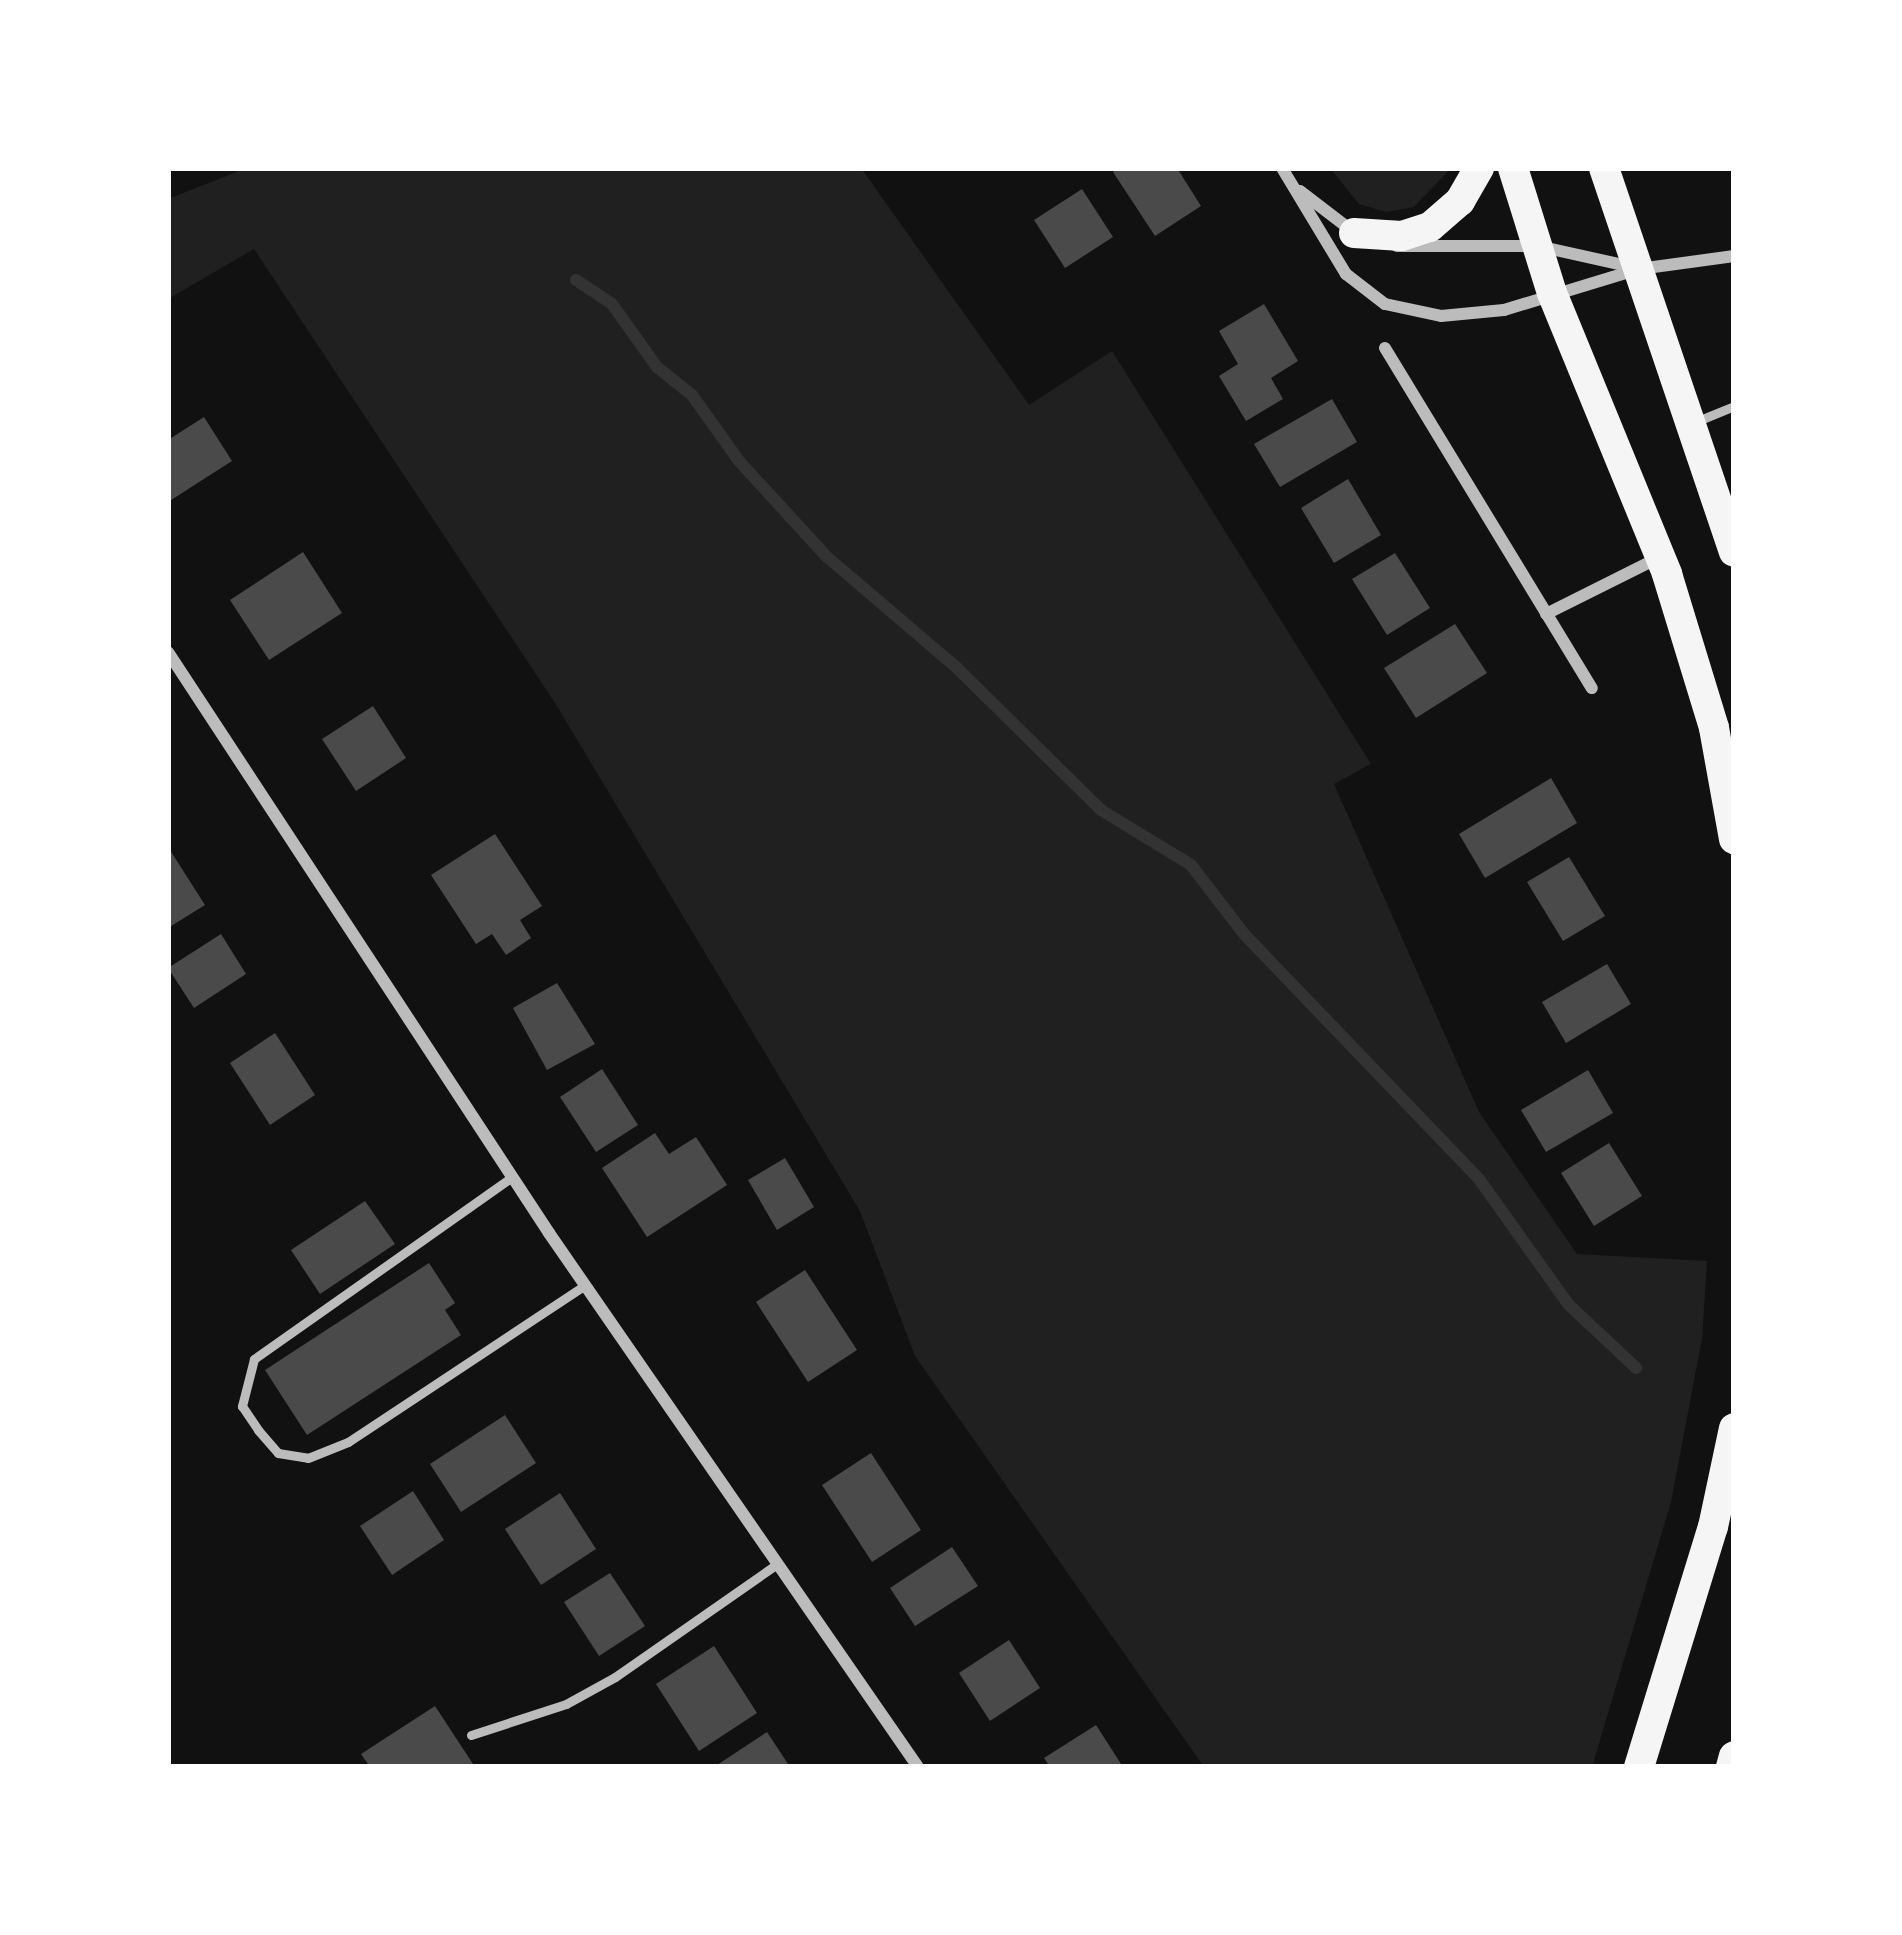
<!DOCTYPE html>
<style>
body{margin:0}
#map{position:relative;width:1902px;height:1935px;overflow:hidden;background:#111;font-family:Quicksand,sans-serif}
div>[style]{position:absolute}
.green>*{inset:0;background:#202020}
.stream>*{height:12px;margin:-6px;padding:0 6px;transform-origin:6px;border-radius:6px;background:#333}
.building>*{inset:0;background:#4a4a4a}
.service>*{height:9px;margin:-4.5px;padding:0 4.5px;transform-origin:4.5px;border-radius:4.5px;background:#bcbcbc}
.minor>*{height:12px;margin:-6px;padding:0 6px;transform-origin:6px;border-radius:6px;background:#bcbcbc}
.primary>*{height:30px;margin:-15px;padding:0 15px;transform-origin:15px;border-radius:15px;background:#f5f5f5}
span{translate:-50% -50%;white-space:nowrap;text-align:center;line-height:1.15;-webkit-text-stroke:9px #fff;paint-order:stroke}
.frame{position:absolute;inset:0;border:171px solid #fff;pointer-events:none}
</style>
<div id="map">
<div class="green">
<div style="clip-path:polygon(247px 168px,861px 168px,1029px 405px,1112px 351px,1371px 764px,1334px 784px,1479px 1112px,1577px 1254px,1707px 1261px,1702px 1339px,1671px 1502px,1592px 1767px,1204px 1767px,915px 1356px,860px 1211px,555px 703px,254px 249px,168px 299px,168px 199px)"></div>
<div style="clip-path:polygon(1330px 168px,1451px 168px,1414px 207px,1386px 212px,1359px 204px)"></div>
</div>
<div class="stream">
<div style="left:576px;top:280px;width:43px;rotate:33.7deg"></div>
<div style="left:612px;top:304px;width:77px;rotate:54.5deg"></div>
<div style="left:657px;top:367px;width:45px;rotate:38.7deg"></div>
<div style="left:692px;top:395px;width:81px;rotate:54.5deg"></div>
<div style="left:739px;top:461px;width:129px;rotate:47.5deg"></div>
<div style="left:826px;top:556px;width:172px;rotate:40.5deg"></div>
<div style="left:957px;top:668px;width:202px;rotate:44.6deg"></div>
<div style="left:1101px;top:810px;width:105px;rotate:31.4deg"></div>
<div style="left:1191px;top:865px;width:88px;rotate:52.4deg"></div>
<div style="left:1245px;top:935px;width:338px;rotate:46.2deg"></div>
<div style="left:1479px;top:1179px;width:155px;rotate:54.5deg"></div>
<div style="left:1569px;top:1305px;width:92px;rotate:43.2deg"></div>
</div>
<div class="building">
<div style="clip-path:polygon(1119px 168px,1177px 168px,1201px 206px,1155px 236px,1113px 172px)"></div>
<div style="clip-path:polygon(1082px 189px,1113px 237px,1065px 268px,1034px 220px)"></div>
<div style="clip-path:polygon(1264px 304px,1298px 361px,1271px 378px,1283px 399px,1246px 421px,1219px 376px,1238px 364px,1219px 331px)"></div>
<div style="clip-path:polygon(1332px 399px,1357px 442px,1280px 487px,1254px 444px)"></div>
<div style="clip-path:polygon(204px 417px,232px 461px,168px 502px,168px 440px)"></div>
<div style="clip-path:polygon(1348px 479px,1381px 535px,1334px 563px,1301px 508px)"></div>
<div style="clip-path:polygon(303px 552px,342px 613px,269px 660px,230px 600px)"></div>
<div style="clip-path:polygon(1395px 553px,1430px 608px,1387px 635px,1352px 579px)"></div>
<div style="clip-path:polygon(1455px 624px,1487px 673px,1416px 718px,1384px 668px)"></div>
<div style="clip-path:polygon(373px 706px,406px 758px,356px 791px,322px 739px)"></div>
<div style="clip-path:polygon(1551px 778px,1577px 823px,1485px 878px,1459px 834px)"></div>
<div style="clip-path:polygon(495px 834px,542px 906px,520px 920px,531px 938px,506px 955px,492px 934px,476px 944px,431px 875px)"></div>
<div style="clip-path:polygon(168px 847px,205px 905px,168px 928px)"></div>
<div style="clip-path:polygon(1569px 857px,1605px 916px,1563px 941px,1527px 882px)"></div>
<div style="clip-path:polygon(221px 934px,246px 974px,194px 1008px,168px 968px)"></div>
<div style="clip-path:polygon(1607px 964px,1631px 1004px,1566px 1043px,1542px 1002px)"></div>
<div style="clip-path:polygon(557px 983px,595px 1044px,547px 1070px,513px 1008px)"></div>
<div style="clip-path:polygon(275px 1033px,315px 1095px,270px 1125px,230px 1063px)"></div>
<div style="clip-path:polygon(602px 1069px,638px 1125px,596px 1152px,560px 1097px)"></div>
<div style="clip-path:polygon(1588px 1070px,1613px 1113px,1546px 1152px,1521px 1110px)"></div>
<div style="clip-path:polygon(655px 1133px,669px 1154px,696px 1137px,727px 1185px,647px 1237px,602px 1168px)"></div>
<div style="clip-path:polygon(1609px 1143px,1642px 1196px,1594px 1226px,1561px 1173px)"></div>
<div style="clip-path:polygon(785px 1158px,814px 1207px,777px 1230px,748px 1180px)"></div>
<div style="clip-path:polygon(365px 1201px,395px 1244px,320px 1294px,291px 1250px)"></div>
<div style="clip-path:polygon(429px 1263px,455px 1303px,445px 1310px,461px 1335px,307px 1435px,265px 1370px)"></div>
<div style="clip-path:polygon(805px 1270px,857px 1350px,808px 1382px,756px 1302px)"></div>
<div style="clip-path:polygon(505px 1415px,536px 1463px,461px 1512px,430px 1464px)"></div>
<div style="clip-path:polygon(871px 1453px,921px 1530px,872px 1562px,822px 1485px)"></div>
<div style="clip-path:polygon(413px 1491px,444px 1540px,392px 1575px,360px 1526px)"></div>
<div style="clip-path:polygon(560px 1493px,596px 1549px,541px 1585px,505px 1529px)"></div>
<div style="clip-path:polygon(952px 1547px,978px 1586px,915px 1626px,890px 1588px)"></div>
<div style="clip-path:polygon(610px 1573px,645px 1626px,599px 1656px,564px 1602px)"></div>
<div style="clip-path:polygon(1009px 1640px,1040px 1688px,990px 1721px,959px 1673px)"></div>
<div style="clip-path:polygon(714px 1646px,757px 1713px,699px 1751px,656px 1684px)"></div>
<div style="clip-path:polygon(435px 1706px,475px 1767px,370px 1767px,361px 1754px)"></div>
<div style="clip-path:polygon(1096px 1725px,1123px 1767px,1050px 1767px,1044px 1758px)"></div>
<div style="clip-path:polygon(767px 1732px,790px 1767px,714px 1767px)"></div>
</div>
<div class="service">
<div style="left:1695px;top:422px;width:42px;rotate:-22.3deg"></div>
<div style="left:512px;top:1177px;width:316px;rotate:144.8deg"></div>
<div style="left:254px;top:1359px;width:49px;rotate:104.3deg"></div>
<div style="left:242px;top:1406px;width:29px;rotate:56deg"></div>
<div style="left:258px;top:1430px;width:30px;rotate:49deg"></div>
<div style="left:278px;top:1453px;width:30px;rotate:9deg"></div>
<div style="left:308px;top:1458px;width:43px;rotate:-21.8deg"></div>
<div style="left:348px;top:1442px;width:284px;rotate:-33.5deg"></div>
<div style="left:471px;top:1735px;width:100px;rotate:-18.1deg"></div>
<div style="left:566px;top:1704px;width:56px;rotate:-28.9deg"></div>
<div style="left:615px;top:1677px;width:198px;rotate:-34.9deg"></div>
</div>
<div class="minor">
<div style="left:1282px;top:168px;width:124px;rotate:58.9deg"></div>
<div style="left:1346px;top:274px;width:49px;rotate:37.6deg"></div>
<div style="left:1385px;top:304px;width:57px;rotate:12.1deg"></div>
<div style="left:1441px;top:316px;width:63px;rotate:-5.4deg"></div>
<div style="left:1504px;top:310px;width:141px;rotate:-16.9deg"></div>
<div style="left:1639px;top:269px;width:96px;rotate:-7.8deg"></div>
<div style="left:1300px;top:191px;width:69px;rotate:37.4deg"></div>
<div style="left:1397px;top:246px;width:141px"></div>
<div style="left:1538px;top:246px;width:96px;rotate:12.6deg"></div>
<div style="left:1385px;top:348px;width:398px;rotate:58.7deg"></div>
<div style="left:1546px;top:614px;width:125px;rotate:-26.6deg"></div>
<div style="left:168px;top:652px;width:695px;rotate:56.74deg"></div>
<div style="left:549px;top:1233px;width:649px;rotate:55.36deg"></div>
</div>
<div class="primary">
<div style="left:1513px;top:168px;width:131px;rotate:72.7deg"></div>
<div style="left:1552px;top:293px;width:304px;rotate:67.7deg"></div>
<div style="left:1667px;top:574px;width:161px;rotate:73deg"></div>
<div style="left:1714px;top:728px;width:113px;rotate:79.8deg"></div>
<div style="left:1604px;top:168px;width:405px;rotate:71.3deg"></div>
<div style="left:1354px;top:233px;width:48px;rotate:3.6deg"></div>
<div style="left:1402px;top:236px;width:29px;rotate:-18deg"></div>
<div style="left:1430px;top:227px;width:40px;rotate:-41deg"></div>
<div style="left:1460px;top:201px;width:38px;rotate:-60deg"></div>
<div style="left:1639px;top:1767px;width:251px;rotate:-72.9deg"></div>
<div style="left:1713px;top:1527px;width:101px;rotate:-78deg"></div>
<div style="left:1731px;top:1767px;width:11px;rotate:-75deg"></div>
</div>
<div class="frame"></div>
</div>
